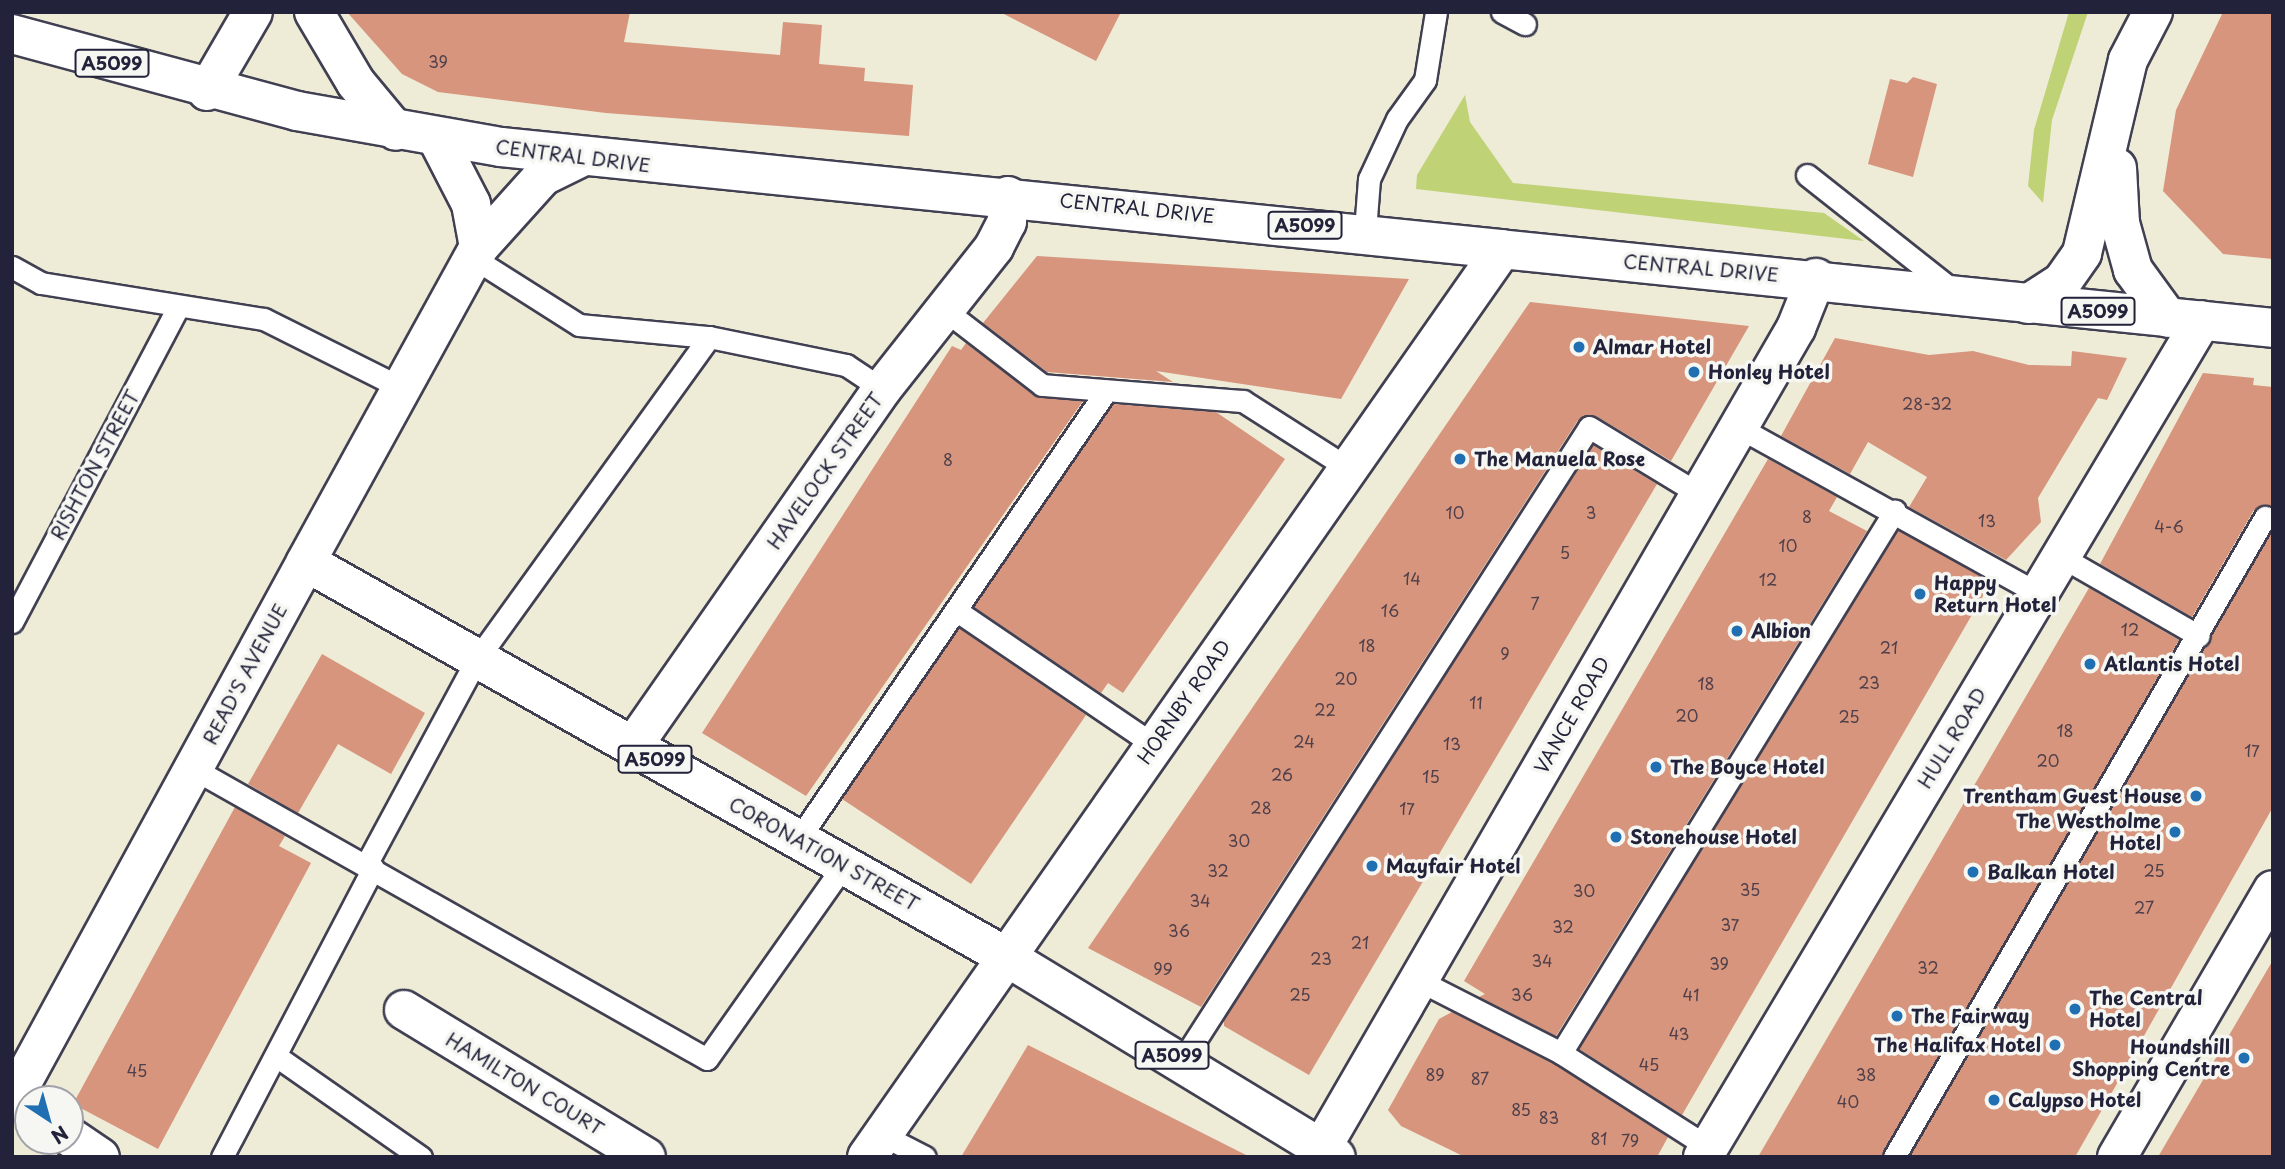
<!DOCTYPE html>
<style>
body{margin:0}
#map{position:relative;width:2285px;height:1169px;overflow:hidden;background:#eeebd7;font-family:"Playpen Sans",sans-serif}
div>[style]{position:absolute}
.green>*{inset:0;background:#bfd276}
.building>*{inset:0;background:#d6957c}
.roads{filter:drop-shadow(2px 0 #414052) drop-shadow(-2px 0 #414052) drop-shadow(0 2px #414052) drop-shadow(0 -2px #414052)}
.service>*{height:21px;margin:-10.5px;padding:0 10.5px;transform-origin:10.5px;border-radius:10.5px;background:#fff}
.minor>*{height:38px;margin:-19px;padding:0 19px;transform-origin:19px;border-radius:19px;background:#fff}
.tertiary>*{height:38px;margin:-19px;padding:0 19px;transform-origin:19px;border-radius:19px;background:#fff}
.secondary>*{height:38px;margin:-19px;padding:0 19px;transform-origin:19px;border-radius:19px;background:#fff}
.primary>*{height:38px;margin:-19px;padding:0 19px;transform-origin:19px;border-radius:19px;background:#fff}
.dots>*{width:19px;height:19px;translate:-50% -50%;box-sizing:border-box;border:4px solid #f6f6f2;border-radius:50%}
span{translate:-50% -50%;white-space:nowrap;text-align:center;line-height:1.15;-webkit-text-stroke:7px #f6f6f2;paint-order:stroke}
.number-label{font-size:16px;color:#4f3f4b}
.number-label span{-webkit-text-stroke-width:0}
.shield-label span{padding:2px 5px;background:#f6f6f2;border:2px solid;border-radius:5px;-webkit-text-stroke-width:0}
.shield-label{font-size:18px;color:#22223b;font-weight:700}
.street-label{font-size:19px;color:#22223b}
.poi-label{font-size:19px;color:#22223b;font-weight:700}
.left{translate:0 -50%;text-align:left}
.right{translate:-100% -50%;text-align:right}
.frame{position:absolute;inset:0;border:14px solid #22223b;pointer-events:none}
.north{position:absolute;left:14px;top:1085px;width:70px;height:70px;box-sizing:border-box;background:#f6f6f2;border:2px solid #a1a1a9;border-radius:50%;rotate:144deg;font-size:19px;font-weight:700;line-height:28px;text-align:center;color:#22223b}
.north::after{content:'';display:block;margin:auto;width:24px;height:32px;background:#1f6fb2;clip-path:polygon(50% 0,100% 100%,50% 72%,0 100%)}
</style>
<div id="map">
<div class="green">
<div style="clip-path:polygon(2069px 12px,2088px 12px,2052px 120px,2043px 203px,2028px 186px,2034px 130px)"></div>
<div style="clip-path:polygon(1465px 95px,1470px 122px,1513px 183px,1824px 213px,1864px 241px,1416px 189px,1417px 175px)"></div>
</div>
<div class="building">
<div style="clip-path:polygon(347px 12px,630px 12px,624px 42px,780px 55px,783px 22px,822px 25px,819px 64px,865px 68px,864px 81px,913px 85px,909px 136px,606px 113px,438px 92px,402px 74px)"></div>
<div style="clip-path:polygon(1000px 12px,1121px 12px,1096px 61px)"></div>
<div style="clip-path:polygon(2223px 12px,2273px 12px,2273px 259px,2223px 254px,2163px 191px,2176px 110px)"></div>
<div style="clip-path:polygon(1913px 77px,1937px 84px,1913px 177px,1868px 164px,1890px 79px,1907px 83px)"></div>
<div style="clip-path:polygon(1037px 256px,1409px 279px,1341px 399px,1156px 371px,1173px 382px,1047px 372px,983px 323px)"></div>
<div style="clip-path:polygon(1530px 302px,1749px 326px,1671px 461px,1596px 416px,1578px 420px,1201px 1007px,1088px 948px)"></div>
<div style="clip-path:polygon(1835px 338px,1929px 355px,1973px 351px,2029px 365px,2071px 366px,2072px 351px,2127px 358px,2107px 400px,2098px 398px,2038px 498px,2041px 522px,2006px 560px,1909px 507px,1927px 477px,1868px 442px,1850px 474px,1781px 436px)"></div>
<div style="clip-path:polygon(966px 343px,1035px 396px,1083px 401px,806px 796px,702px 733px,952px 346px,961px 350px)"></div>
<div style="clip-path:polygon(2203px 373px,2254px 378px,2253px 385px,2273px 387px,2273px 507px,2254px 510px,2192px 617px,2100px 564px)"></div>
<div style="clip-path:polygon(1113px 404px,1216px 412px,1285px 459px,1123px 693px,1108px 683px,1101px 693px,974px 607px)"></div>
<div style="clip-path:polygon(1593px 445px,1657px 484px,1309px 1075px,1224px 1026px,1224px 1019px)"></div>
<div style="clip-path:polygon(1768px 459px,1837px 497px,1829px 511px,1867px 531px,1556px 1036px,1479px 997px,1485px 994px,1464px 981px)"></div>
<div style="clip-path:polygon(1898px 530px,1991px 582px,1682px 1115px,1579px 1049px)"></div>
<div style="clip-path:polygon(2273px 530px,2273px 807px,2123px 1073px,2075px 1157px,1909px 1157px)"></div>
<div style="clip-path:polygon(2089px 588px,2179px 640px,1881px 1157px,1758px 1157px)"></div>
<div style="clip-path:polygon(959px 628px,1086px 715px,971px 884px,842px 799px)"></div>
<div style="clip-path:polygon(322px 654px,425px 713px,391px 774px,338px 744px,298px 813px,248px 784px)"></div>
<div style="clip-path:polygon(235px 807px,285px 836px,279px 846px,311px 863px,158px 1149px,73px 1104px)"></div>
<div style="clip-path:polygon(2273px 960px,2273px 1157px,2158px 1157px)"></div>
<div style="clip-path:polygon(1452px 1012px,1554px 1064px,1668px 1137px,1657px 1157px,1465px 1157px,1401px 1126px,1388px 1110px,1439px 1019px)"></div>
<div style="clip-path:polygon(1028px 1045px,1250px 1157px,961px 1157px)"></div>
</div>
<div class="roads">
<div class="service">
<div style="left:1502px;top:12px;width:26px;rotate:28deg"></div>
<div style="left:1807px;top:175px;width:187px;rotate:38.3deg"></div>
<div style="left:1365px;top:231px;width:52px;rotate:-85.6deg"></div>
<div style="left:1369px;top:179px;width:66px;rotate:-65deg"></div>
<div style="left:1397px;top:119px;width:48px;rotate:-54.3deg"></div>
<div style="left:1425px;top:80px;width:69px;rotate:-80.8deg"></div>
<div style="left:475px;top:259px;width:123px;rotate:32.4deg"></div>
<div style="left:579px;top:325px;width:131px;rotate:5.3deg"></div>
<div style="left:709px;top:337px;width:140px;rotate:11.6deg"></div>
<div style="left:846px;top:365px;width:43px;rotate:33.7deg"></div>
<div style="left:12px;top:267px;width:33px;rotate:29deg"></div>
<div style="left:41px;top:283px;width:226px;rotate:9.2deg"></div>
<div style="left:264px;top:319px;width:152px;rotate:26.6deg"></div>
<div style="left:946px;top:311px;width:121px;rotate:37.6deg"></div>
<div style="left:1042px;top:385px;width:202px;rotate:4.6deg"></div>
<div style="left:1243px;top:401px;width:125px;rotate:32.5deg"></div>
<div style="left:1738px;top:427px;width:343px;rotate:29deg"></div>
<div style="left:2060px;top:556px;width:160px;rotate:29.9deg"></div>
<div style="left:957px;top:611px;width:238px;rotate:34.2deg"></div>
<div style="left:12px;top:622px;width:356px;rotate:-62.2deg"></div>
<div style="left:194px;top:769px;width:589px;rotate:29.48deg"></div>
<div style="left:707px;top:1059px;width:236px;rotate:-54.8deg"></div>
<div style="left:797px;top:841px;width:546px;rotate:-55.52deg"></div>
<div style="left:367px;top:863px;width:232px;rotate:-61.7deg"></div>
<div style="left:477px;top:659px;width:397px;rotate:-54.2deg"></div>
<div style="left:1418px;top:980px;width:161px;rotate:27deg"></div>
<div style="left:1561px;top:1053px;width:174px;rotate:32.6deg"></div>
<div style="left:1561px;top:1053px;width:637px;rotate:-58.4deg"></div>
<div style="left:276px;top:1056px;width:177px;rotate:34.9deg"></div>
<div style="left:1182px;top:1061px;width:753px;rotate:-57.3deg"></div>
<div style="left:1589px;top:427px;width:129px;rotate:31.3deg"></div>
<div style="left:882px;top:1135px;width:48px;rotate:27.1deg"></div>
<div style="left:222px;top:1157px;width:326px;rotate:-62.4deg"></div>
<div style="left:1894px;top:1157px;width:740px;rotate:-59.9deg"></div>
</div>
<div class="minor">
<div style="left:633px;top:746px;width:435px;rotate:-55.1deg"></div>
<div style="left:882px;top:389px;width:181px;rotate:-51.7deg"></div>
<div style="left:994px;top:247px;width:28px;rotate:-63deg"></div>
<div style="left:1007px;top:222px;width:26px;rotate:-88deg"></div>
<div style="left:404px;top:1010px;width:283px;rotate:31.3deg"></div>
<div style="left:12px;top:1101px;width:614px;rotate:-61.39deg"></div>
<div style="left:70px;top:1137px;width:36px;rotate:34deg"></div>
<div style="left:1321px;top:1149px;width:949px;rotate:-59.95deg"></div>
<div style="left:1796px;top:328px;width:54px;rotate:-68.2deg"></div>
<div style="left:1703px;top:1157px;width:974px;rotate:-59.2deg"></div>
</div>
<div class="tertiary">
<div style="left:314px;top:12px;width:82px;rotate:59.4deg"></div>
<div style="left:356px;top:83px;width:62px;rotate:50.2deg"></div>
<div style="left:207px;top:91px;width:91px;rotate:-59.8deg"></div>
<div style="left:2117px;top:168px;width:55px;rotate:86.9deg"></div>
<div style="left:2120px;top:223px;width:49px;rotate:74.5deg"></div>
<div style="left:2133px;top:270px;width:59px;rotate:53.9deg"></div>
<div style="left:2028px;top:304px;width:40px;rotate:-32.9deg"></div>
<div style="left:2062px;top:282px;width:35px;rotate:-55deg"></div>
<div style="left:2082px;top:253px;width:198px;rotate:-76.6deg"></div>
<div style="left:2128px;top:60px;width:54px;rotate:-62.5deg"></div>
</div>
<div class="secondary">
<div style="left:867px;top:1157px;width:1108px;rotate:-55.03deg"></div>
</div>
<div class="primary">
<div style="left:12px;top:34px;width:295px;rotate:15.1deg"></div>
<div style="left:297px;top:111px;width:207px;rotate:10deg"></div>
<div style="left:501px;top:147px;width:1781px;rotate:5.83deg"></div>
<div style="left:437px;top:138px;width:74px;rotate:62.7deg"></div>
<div style="left:471px;top:204px;width:44px;rotate:79.5deg"></div>
<div style="left:582px;top:157px;width:43px;rotate:154deg"></div>
<div style="left:543px;top:176px;width:96px;rotate:132deg"></div>
<div style="left:479px;top:247px;width:359px;rotate:118.8deg"></div>
<div style="left:306px;top:562px;width:802px;rotate:29.41deg"></div>
<div style="left:1005px;top:956px;width:387px;rotate:31.3deg"></div>
<div style="left:2117px;top:1157px;width:309px;rotate:-59.7deg"></div>
</div>
</div>
<div class="dots">
<div style="left:1579px;top:347px;background:#1f6fb2"></div>
<div style="left:1694px;top:372px;background:#1f6fb2"></div>
<div style="left:1460px;top:459px;background:#1f6fb2"></div>
<div style="left:1920px;top:594px;background:#1f6fb2"></div>
<div style="left:1737px;top:631px;background:#1f6fb2"></div>
<div style="left:2090px;top:664px;background:#1f6fb2"></div>
<div style="left:1656px;top:767px;background:#1f6fb2"></div>
<div style="left:2196px;top:796px;background:#1f6fb2"></div>
<div style="left:2175px;top:832px;background:#1f6fb2"></div>
<div style="left:1616px;top:837px;background:#1f6fb2"></div>
<div style="left:1372px;top:866px;background:#1f6fb2"></div>
<div style="left:1973px;top:872px;background:#1f6fb2"></div>
<div style="left:2075px;top:1009px;background:#1f6fb2"></div>
<div style="left:1897px;top:1016px;background:#1f6fb2"></div>
<div style="left:2055px;top:1045px;background:#1f6fb2"></div>
<div style="left:2244px;top:1058px;background:#1f6fb2"></div>
<div style="left:1994px;top:1100px;background:#1f6fb2"></div>
</div>
<div class="number-label">
<span style="left:438px;top:61px">39</span>
<span style="left:1927px;top:403px">28-32</span>
<span style="left:948px;top:459px">8</span>
<span style="left:1455px;top:512px">10</span>
<span style="left:1591px;top:512px">3</span>
<span style="left:1807px;top:516px">8</span>
<span style="left:1987px;top:520px">13</span>
<span style="left:2169px;top:526px">4-6</span>
<span style="left:1788px;top:545px">10</span>
<span style="left:1565px;top:552px">5</span>
<span style="left:1412px;top:578px">14</span>
<span style="left:1768px;top:579px">12</span>
<span style="left:1535px;top:603px">7</span>
<span style="left:1390px;top:610px">16</span>
<span style="left:2130px;top:629px">12</span>
<span style="left:1367px;top:645px">18</span>
<span style="left:1889px;top:647px">21</span>
<span style="left:1505px;top:653px">9</span>
<span style="left:1346px;top:678px">20</span>
<span style="left:1869px;top:682px">23</span>
<span style="left:1706px;top:683px">18</span>
<span style="left:1476px;top:702px">11</span>
<span style="left:1325px;top:709px">22</span>
<span style="left:1687px;top:715px">20</span>
<span style="left:1849px;top:716px">25</span>
<span style="left:2065px;top:730px">18</span>
<span style="left:1304px;top:741px">24</span>
<span style="left:1452px;top:743px">13</span>
<span style="left:2252px;top:750px">17</span>
<span style="left:2048px;top:760px">20</span>
<span style="left:1282px;top:774px">26</span>
<span style="left:1431px;top:776px">15</span>
<span style="left:1261px;top:807px">28</span>
<span style="left:1407px;top:808px">17</span>
<span style="left:1239px;top:840px">30</span>
<span style="left:1218px;top:870px">32</span>
<span style="left:2154px;top:870px">25</span>
<span style="left:1750px;top:889px">35</span>
<span style="left:1584px;top:890px">30</span>
<span style="left:1200px;top:900px">34</span>
<span style="left:2144px;top:907px">27</span>
<span style="left:1730px;top:924px">37</span>
<span style="left:1563px;top:926px">32</span>
<span style="left:1179px;top:930px">36</span>
<span style="left:1360px;top:942px">21</span>
<span style="left:1321px;top:958px">23</span>
<span style="left:1542px;top:960px">34</span>
<span style="left:1719px;top:963px">39</span>
<span style="left:1928px;top:967px">32</span>
<span style="left:1163px;top:968px">99</span>
<span style="left:1300px;top:994px">25</span>
<span style="left:1522px;top:994px">36</span>
<span style="left:1691px;top:994px">41</span>
<span style="left:1679px;top:1033px">43</span>
<span style="left:1649px;top:1064px">45</span>
<span style="left:137px;top:1070px">45</span>
<span style="left:1435px;top:1074px">89</span>
<span style="left:1866px;top:1074px">38</span>
<span style="left:1480px;top:1078px">87</span>
<span style="left:1848px;top:1101px">40</span>
<span style="left:1521px;top:1109px">85</span>
<span style="left:1549px;top:1117px">83</span>
<span style="left:1599px;top:1138px">81</span>
<span style="left:1630px;top:1140px">79</span>
</div>
<div class="shield-label">
<span style="left:112px;top:63px">A5099</span>
<span style="left:1305px;top:225px">A5099</span>
<span style="left:2098px;top:311px">A5099</span>
<span style="left:655px;top:759px">A5099</span>
<span style="left:1172px;top:1055px">A5099</span>
</div>
<div class="street-label">
<span style="left:573px;top:156px;rotate:7deg">CENTRAL DRIVE</span>
<span style="left:1137px;top:208px;rotate:6deg">CENTRAL DRIVE</span>
<span style="left:1701px;top:268px;rotate:5deg">CENTRAL DRIVE</span>
<span style="left:95px;top:465px;rotate:-62deg">RISHTON STREET</span>
<span style="left:825px;top:471px;rotate:-55deg">HAVELOCK STREET</span>
<span style="left:245px;top:674px;rotate:-62deg">READ'S AVENUE</span>
<span style="left:1184px;top:702px;rotate:-55deg">HORNBY ROAD</span>
<span style="left:1572px;top:715px;rotate:-60deg">VANCE ROAD</span>
<span style="left:1952px;top:738px;rotate:-59deg">HULL ROAD</span>
<span style="left:824px;top:854px;rotate:29deg">CORONATION STREET</span>
<span style="left:525px;top:1084px;rotate:31deg">HAMILTON COURT</span>
</div>
<div class="poi-label">
<span class="left" style="left:1593px;top:347px">Almar Hotel</span>
<span class="left" style="left:1708px;top:372px">Honley Hotel</span>
<span class="left" style="left:1474px;top:459px">The Manuela Rose</span>
<span class="left" style="left:1934px;top:594px">Happy<br>Return Hotel</span>
<span class="left" style="left:1751px;top:631px">Albion</span>
<span class="left" style="left:2104px;top:664px">Atlantis Hotel</span>
<span class="left" style="left:1670px;top:767px">The Boyce Hotel</span>
<span class="right" style="left:2182px;top:796px">Trentham Guest House</span>
<span class="right" style="left:2161px;top:832px">The Westholme<br>Hotel</span>
<span class="left" style="left:1630px;top:837px">Stonehouse Hotel</span>
<span class="left" style="left:1386px;top:866px">Mayfair Hotel</span>
<span class="left" style="left:1987px;top:872px">Balkan Hotel</span>
<span class="left" style="left:2089px;top:1009px">The Central<br>Hotel</span>
<span class="left" style="left:1911px;top:1016px">The Fairway</span>
<span class="right" style="left:2041px;top:1045px">The Halifax Hotel</span>
<span class="right" style="left:2230px;top:1058px">Houndshill<br>Shopping Centre</span>
<span class="left" style="left:2008px;top:1100px">Calypso Hotel</span>
</div>
<div class="frame"></div>
<div class="north">N</div>
</div>
